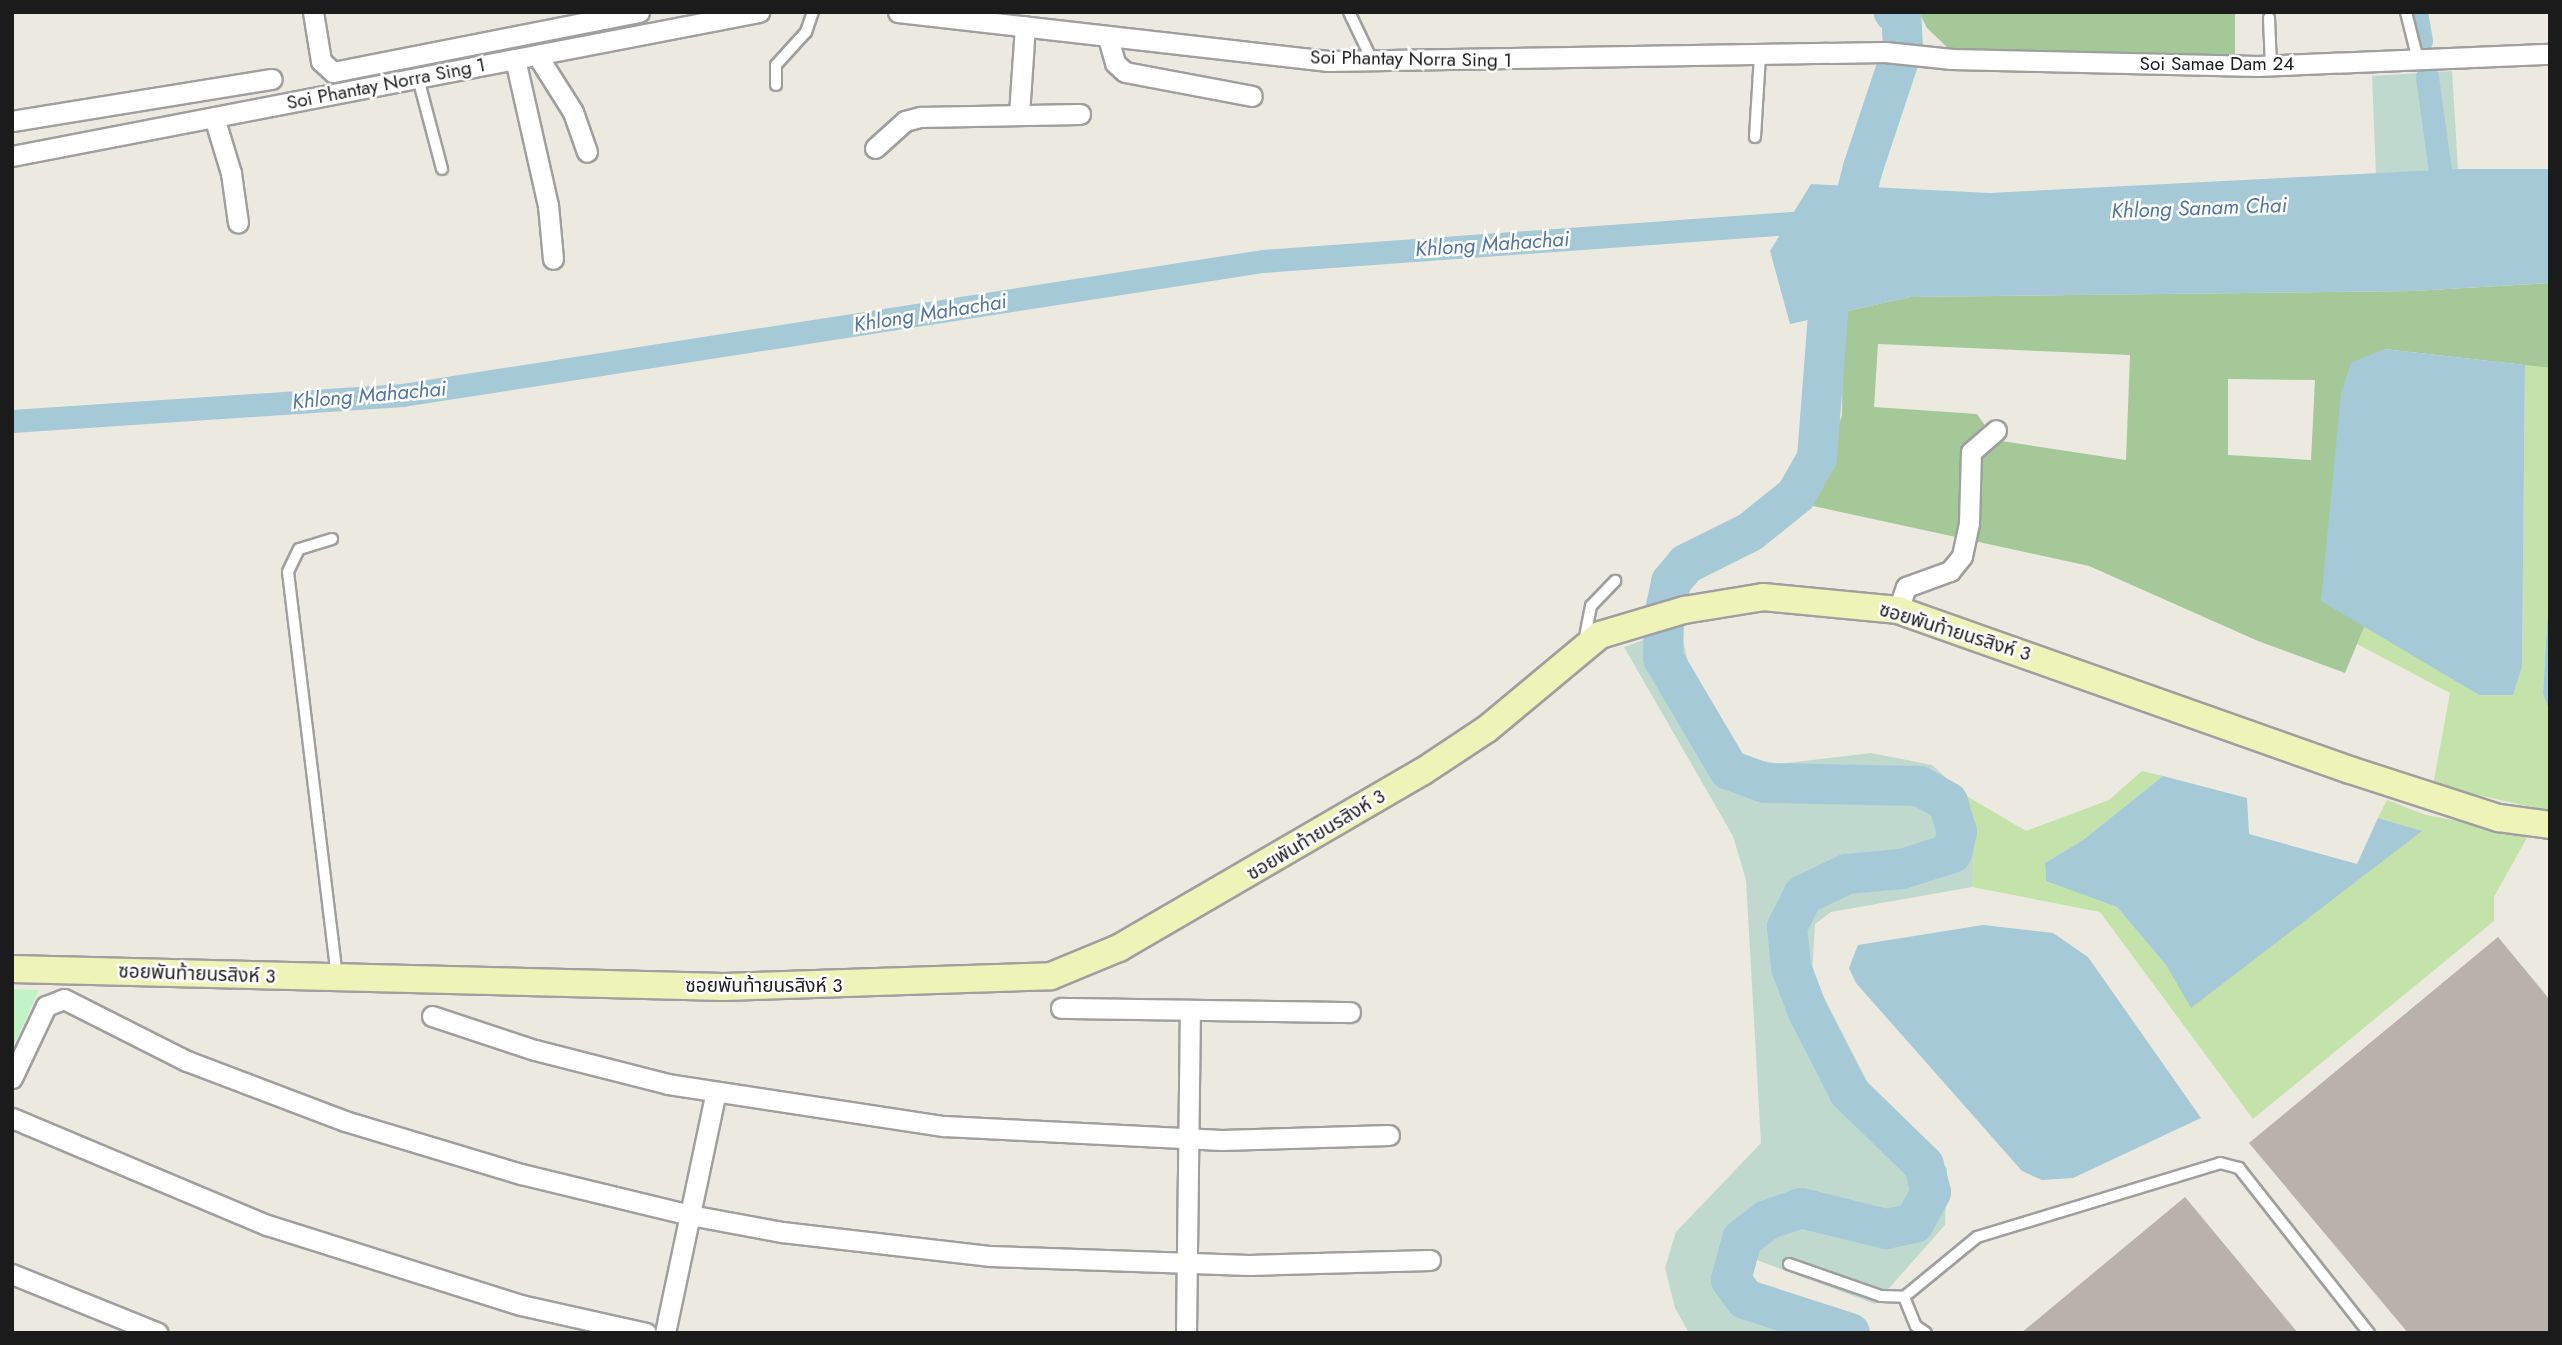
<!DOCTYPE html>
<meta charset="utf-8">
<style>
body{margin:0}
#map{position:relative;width:2562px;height:1345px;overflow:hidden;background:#ece9e1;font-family:Jost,"Noto Sans Thai",sans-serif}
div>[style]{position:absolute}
.grass>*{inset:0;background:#c4e3aa}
.forest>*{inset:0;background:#a5c899}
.wetland>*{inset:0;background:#bfd9ce}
.park>*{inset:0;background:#c0f4c7}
.water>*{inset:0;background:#a5c9d7}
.canal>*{height:23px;margin:-11.5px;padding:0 11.5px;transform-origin:11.5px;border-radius:11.5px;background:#a5c9d7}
.river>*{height:40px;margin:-20px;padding:0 20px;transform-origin:20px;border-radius:20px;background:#a5c9d7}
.building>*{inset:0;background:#b8b2ab}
.roads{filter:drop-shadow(2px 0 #9f9f9f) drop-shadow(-2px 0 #9f9f9f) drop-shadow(0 2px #9f9f9f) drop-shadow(0 -2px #9f9f9f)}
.lane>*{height:10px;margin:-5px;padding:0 5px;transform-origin:5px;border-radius:5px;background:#fff}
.street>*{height:19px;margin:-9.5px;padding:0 9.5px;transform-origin:9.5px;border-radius:9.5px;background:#fff}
.secondary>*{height:26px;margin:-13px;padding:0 13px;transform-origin:13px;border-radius:13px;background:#eef3b8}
span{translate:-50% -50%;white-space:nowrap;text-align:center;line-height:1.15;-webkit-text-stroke:5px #fff;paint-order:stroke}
.street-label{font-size:19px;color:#1b1b1b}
.water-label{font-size:21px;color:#5075a2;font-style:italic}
.frame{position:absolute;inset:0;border:14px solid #1b1b1b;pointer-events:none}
</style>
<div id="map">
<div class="grass">
<div style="clip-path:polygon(2525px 365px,2550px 368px,2550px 573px,2543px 694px,2550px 712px,2550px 811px,2433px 785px,2450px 693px,2357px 644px,2365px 625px,2479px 695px,2513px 695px,2522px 667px)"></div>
<div style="clip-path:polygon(2142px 771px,2163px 776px,2083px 840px,2045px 863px,2046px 880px,2117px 907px,2166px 965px,2191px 1007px,2421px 831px,2378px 818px,2387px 800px,2426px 815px,2529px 834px,2494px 897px,2494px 921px,2253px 1119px,2100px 912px,1972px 887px,1976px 823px,1965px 795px,2026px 831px,2109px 800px)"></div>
</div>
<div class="forest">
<div style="clip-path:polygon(1919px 12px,2235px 12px,2235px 58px,1954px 54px,1927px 28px)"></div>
<div style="clip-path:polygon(evenodd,2550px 283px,2550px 368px,2384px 349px,2321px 600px,2365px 625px,2345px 673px,2258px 641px,2089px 566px,1813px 506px,1842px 415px,1843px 312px,1910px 297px,2413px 291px,2550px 283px,1878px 344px,2130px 355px,2126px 460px,1995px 440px,1977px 414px,1874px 407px,1878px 344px,2550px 283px,2228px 379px,2315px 380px,2311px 460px,2228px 455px,2228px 379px)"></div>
</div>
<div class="wetland">
<div style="clip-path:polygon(2452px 71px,2458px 169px,2376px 175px,2372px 76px)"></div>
<div style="clip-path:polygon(1680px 627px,1695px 693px,1733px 755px,1779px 764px,1871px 753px,1932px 765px,1965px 795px,1976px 823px,1972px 887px,1831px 912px,1815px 924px,1812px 974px,1882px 1110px,1947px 1168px,1945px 1225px,1875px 1304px,1754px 1259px,1740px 1310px,1821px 1333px,1689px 1333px,1675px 1308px,1665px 1268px,1676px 1232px,1761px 1143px,1746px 880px,1733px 836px,1624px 647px)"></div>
</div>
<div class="park">
<div style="clip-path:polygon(12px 989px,39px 990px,12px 1049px)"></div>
</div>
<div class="water">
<div style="clip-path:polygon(2458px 169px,2550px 169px,2550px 283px,2413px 291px,1910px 297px,1790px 324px,1770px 251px,1811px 184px,1990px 193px)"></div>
<div style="clip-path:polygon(2384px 349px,2525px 365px,2522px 667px,2513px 695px,2479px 695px,2321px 601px,2341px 393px,2351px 363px)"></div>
<div style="clip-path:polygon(2550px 573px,2550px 712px,2543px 694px)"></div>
<div style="clip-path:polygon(2163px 776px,2247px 798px,2249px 834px,2357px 864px,2378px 818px,2422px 831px,2191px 1008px,2166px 965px,2117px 907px,2046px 881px,2045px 863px,2083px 840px)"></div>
<div style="clip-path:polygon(1983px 925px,2053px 933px,2088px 957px,2201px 1118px,2073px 1178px,2042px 1180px,2022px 1171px,1856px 983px,1849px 968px,1858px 945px)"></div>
</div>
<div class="canal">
<div style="left:2416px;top:12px;width:29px;rotate:80deg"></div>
<div style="left:2427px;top:77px;width:123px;rotate:82.1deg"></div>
<div style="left:12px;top:421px;width:391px;rotate:-3.8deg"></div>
<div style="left:402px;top:395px;width:871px;rotate:-8.85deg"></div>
<div style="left:1263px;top:261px;width:556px;rotate:-4.12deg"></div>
</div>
<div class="river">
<div style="left:1850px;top:1333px;width:110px;rotate:-162.1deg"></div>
<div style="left:1745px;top:1299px;width:24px;rotate:-126deg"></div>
<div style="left:1731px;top:1280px;width:42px;rotate:-75deg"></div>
<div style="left:1742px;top:1239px;width:31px;rotate:-37deg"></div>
<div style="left:1767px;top:1220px;width:36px;rotate:-19deg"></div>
<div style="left:1801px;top:1208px;width:88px;rotate:13.9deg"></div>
<div style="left:1886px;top:1229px;width:29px;rotate:-12deg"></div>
<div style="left:1914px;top:1223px;width:35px;rotate:-61deg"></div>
<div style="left:1931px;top:1192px;width:28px;rotate:-105deg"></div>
<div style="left:1924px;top:1165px;width:105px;rotate:-135.8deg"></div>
<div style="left:1849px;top:1092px;width:90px;rotate:-117.1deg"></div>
<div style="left:1808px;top:1012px;width:48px;rotate:-110.7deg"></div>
<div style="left:1791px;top:967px;width:40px;rotate:-95.7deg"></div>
<div style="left:1787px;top:927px;width:36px;rotate:-63deg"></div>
<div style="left:1803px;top:895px;width:49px;rotate:-25.5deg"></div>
<div style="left:1847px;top:874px;width:55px;rotate:-5.2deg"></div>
<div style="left:1902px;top:869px;width:52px;rotate:-17.7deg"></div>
<div style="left:1952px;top:853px;width:22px;rotate:-77deg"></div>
<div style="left:1957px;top:832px;width:31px;rotate:-107deg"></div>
<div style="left:1948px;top:802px;width:33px;rotate:-151deg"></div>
<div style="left:1919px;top:786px;width:154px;rotate:-178.9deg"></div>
<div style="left:1765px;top:783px;width:38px;rotate:-160deg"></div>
<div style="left:1729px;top:770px;width:130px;rotate:-120.5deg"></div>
<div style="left:1663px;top:658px;width:42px;rotate:-88.6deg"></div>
<div style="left:1664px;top:616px;width:35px;rotate:-78deg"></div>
<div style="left:1671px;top:582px;width:23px;rotate:-50deg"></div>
<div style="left:1686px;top:564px;width:72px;rotate:-26.6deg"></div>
<div style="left:1750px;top:532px;width:59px;rotate:-38.8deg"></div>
<div style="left:1796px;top:495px;width:43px;rotate:-60.4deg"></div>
<div style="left:1817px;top:458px;width:155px;rotate:-85.6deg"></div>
<div style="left:1829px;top:303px;width:139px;rotate:-75.9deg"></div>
<div style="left:1863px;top:168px;width:126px;rotate:-71.6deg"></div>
<div style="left:1903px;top:48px;width:33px;rotate:-93deg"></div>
<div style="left:1901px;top:15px;width:8px;rotate:-157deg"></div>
</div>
<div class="building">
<div style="clip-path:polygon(2498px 937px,2550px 1000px,2550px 1333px,2408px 1333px,2249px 1143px)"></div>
<div style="clip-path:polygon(2185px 1197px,2298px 1333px,2021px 1333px)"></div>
</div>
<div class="roads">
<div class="lane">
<div style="left:1349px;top:12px;width:53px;rotate:64.4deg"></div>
<div style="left:2406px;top:12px;width:49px;rotate:76deg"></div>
<div style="left:2269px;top:18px;width:48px;rotate:87.6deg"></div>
<div style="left:418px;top:78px;width:94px;rotate:75.2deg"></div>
<div style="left:776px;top:85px;width:20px;rotate:-90deg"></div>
<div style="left:776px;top:65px;width:45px;rotate:-47.7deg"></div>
<div style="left:806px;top:32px;width:21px;rotate:-71deg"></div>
<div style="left:1755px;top:137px;width:81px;rotate:-86.5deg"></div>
<div style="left:332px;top:539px;width:34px;rotate:163deg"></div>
<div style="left:299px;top:549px;width:25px;rotate:116deg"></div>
<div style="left:288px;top:572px;width:407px;rotate:83.1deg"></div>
<div style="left:1584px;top:642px;width:37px;rotate:-79deg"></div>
<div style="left:1591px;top:606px;width:35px;rotate:-46deg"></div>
<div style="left:1789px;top:1264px;width:97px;rotate:19.2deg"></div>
<div style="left:1881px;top:1296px;width:23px;rotate:2deg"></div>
<div style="left:1904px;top:1297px;width:94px;rotate:-39.4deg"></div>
<div style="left:1977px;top:1237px;width:254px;rotate:-16.9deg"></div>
<div style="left:2220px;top:1163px;width:20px;rotate:15deg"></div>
<div style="left:2239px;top:1168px;width:210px;rotate:51.8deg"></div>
<div style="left:1904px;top:1297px;width:31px;rotate:68deg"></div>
<div style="left:1916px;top:1326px;width:12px;rotate:35deg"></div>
</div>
<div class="street">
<div style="left:313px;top:12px;width:50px;rotate:80.7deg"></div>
<div style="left:321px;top:61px;width:16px;rotate:43deg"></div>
<div style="left:333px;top:72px;width:312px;rotate:-11.1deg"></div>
<div style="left:898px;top:12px;width:433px;rotate:6.5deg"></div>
<div style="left:1328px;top:61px;width:557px;rotate:-0.93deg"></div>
<div style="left:1885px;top:52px;width:67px;rotate:6deg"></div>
<div style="left:1952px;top:59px;width:306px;rotate:1.3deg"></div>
<div style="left:2258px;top:66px;width:292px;rotate:-2.4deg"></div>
<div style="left:1108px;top:38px;width:26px;rotate:74deg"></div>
<div style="left:1115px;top:63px;width:13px;rotate:42deg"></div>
<div style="left:1125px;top:72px;width:129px;rotate:10.7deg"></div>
<div style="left:537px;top:55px;width:67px;rotate:57.7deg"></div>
<div style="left:573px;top:112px;width:42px;rotate:70.7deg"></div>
<div style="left:515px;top:59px;width:150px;rotate:77.3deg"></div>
<div style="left:548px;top:205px;width:54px;rotate:84.7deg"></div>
<div style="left:1019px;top:114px;width:88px;rotate:-86.1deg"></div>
<div style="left:214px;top:117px;width:59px;rotate:73.1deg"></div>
<div style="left:231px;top:173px;width:50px;rotate:82deg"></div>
<div style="left:12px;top:121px;width:263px;rotate:-9.2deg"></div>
<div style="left:875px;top:148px;width:40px;rotate:-42deg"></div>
<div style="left:905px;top:121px;width:16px;rotate:-15deg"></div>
<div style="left:920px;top:117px;width:160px;rotate:-1.1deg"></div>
<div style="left:12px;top:156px;width:761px;rotate:-10.91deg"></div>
<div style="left:1898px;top:610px;width:24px;rotate:-71deg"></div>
<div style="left:1906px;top:587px;width:47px;rotate:-20deg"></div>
<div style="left:1950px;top:571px;width:19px;rotate:-51deg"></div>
<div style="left:1962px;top:556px;width:34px;rotate:-78deg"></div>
<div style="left:1969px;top:523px;width:71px;rotate:-88.4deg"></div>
<div style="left:1971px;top:452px;width:33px;rotate:-41deg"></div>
<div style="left:1061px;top:1008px;width:289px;rotate:0.8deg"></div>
<div style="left:432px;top:1016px;width:108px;rotate:18.3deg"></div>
<div style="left:535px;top:1050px;width:137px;rotate:14.3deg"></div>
<div style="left:668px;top:1084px;width:279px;rotate:8.7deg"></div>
<div style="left:944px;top:1126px;width:278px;rotate:2.9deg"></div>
<div style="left:1222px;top:1140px;width:167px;rotate:-1.7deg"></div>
<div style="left:12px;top:1078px;width:80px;rotate:-64.7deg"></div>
<div style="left:46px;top:1006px;width:19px;rotate:-21deg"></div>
<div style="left:64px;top:999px;width:138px;rotate:26.8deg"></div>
<div style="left:187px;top:1061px;width:169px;rotate:20.8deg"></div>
<div style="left:345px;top:1121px;width:184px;rotate:16.8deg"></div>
<div style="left:521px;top:1174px;width:174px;rotate:13.6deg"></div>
<div style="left:690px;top:1215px;width:94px;rotate:10.5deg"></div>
<div style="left:782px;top:1232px;width:210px;rotate:6.6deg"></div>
<div style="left:991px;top:1256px;width:258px;rotate:2deg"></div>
<div style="left:1249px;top:1265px;width:181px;rotate:-1.6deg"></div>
<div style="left:12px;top:1118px;width:277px;rotate:22.8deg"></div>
<div style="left:267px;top:1225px;width:266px;rotate:17.5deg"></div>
<div style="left:521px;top:1305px;width:128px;rotate:12.6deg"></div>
<div style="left:12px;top:1274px;width:157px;rotate:22deg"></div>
<div style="left:665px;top:1333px;width:246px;rotate:-78.1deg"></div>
<div style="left:1186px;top:1333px;width:322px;rotate:-89.3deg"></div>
</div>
<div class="secondary">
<div style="left:12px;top:969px;width:712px;rotate:1.45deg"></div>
<div style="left:724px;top:987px;width:327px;rotate:-1.9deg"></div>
<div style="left:1051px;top:976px;width:74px;rotate:-22.4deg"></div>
<div style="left:1119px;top:948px;width:350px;rotate:-30.2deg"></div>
<div style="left:1422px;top:772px;width:78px;rotate:-33.5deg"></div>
<div style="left:1487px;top:729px;width:147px;rotate:-39.8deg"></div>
<div style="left:1600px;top:635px;width:88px;rotate:-16.6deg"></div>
<div style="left:1684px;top:610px;width:80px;rotate:-9.3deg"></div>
<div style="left:1763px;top:597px;width:136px;rotate:5.5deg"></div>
<div style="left:1898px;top:610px;width:479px;rotate:19.5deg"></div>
<div style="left:2350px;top:770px;width:157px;rotate:17.9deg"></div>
<div style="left:2499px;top:818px;width:51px;rotate:7.8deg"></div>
</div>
</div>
<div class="street-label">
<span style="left:1411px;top:59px;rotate:1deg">Soi Phantay Norra Sing 1</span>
<span style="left:2217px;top:64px">Soi Samae Dam 24</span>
<span style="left:386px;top:84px;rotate:-11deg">Soi Phantay Norra Sing 1</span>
<span style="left:1955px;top:632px;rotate:17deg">ซอยพันท้ายนรสิงห์ 3</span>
<span style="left:1316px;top:835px;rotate:-31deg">ซอยพันท้ายนรสิงห์ 3</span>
<span style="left:197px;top:974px;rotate:2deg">ซอยพันท้ายนรสิงห์ 3</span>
<span style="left:764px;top:986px">ซอยพันท้ายนรสิงห์ 3</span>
</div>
<div class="water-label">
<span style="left:2199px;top:208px;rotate:-2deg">Khlong Sanam Chai</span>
<span style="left:1492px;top:244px;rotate:-4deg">Khlong Mahachai</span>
<span style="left:930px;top:313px;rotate:-9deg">Khlong Mahachai</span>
<span style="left:369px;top:395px;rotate:-5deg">Khlong Mahachai</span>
</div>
<div class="frame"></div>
</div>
